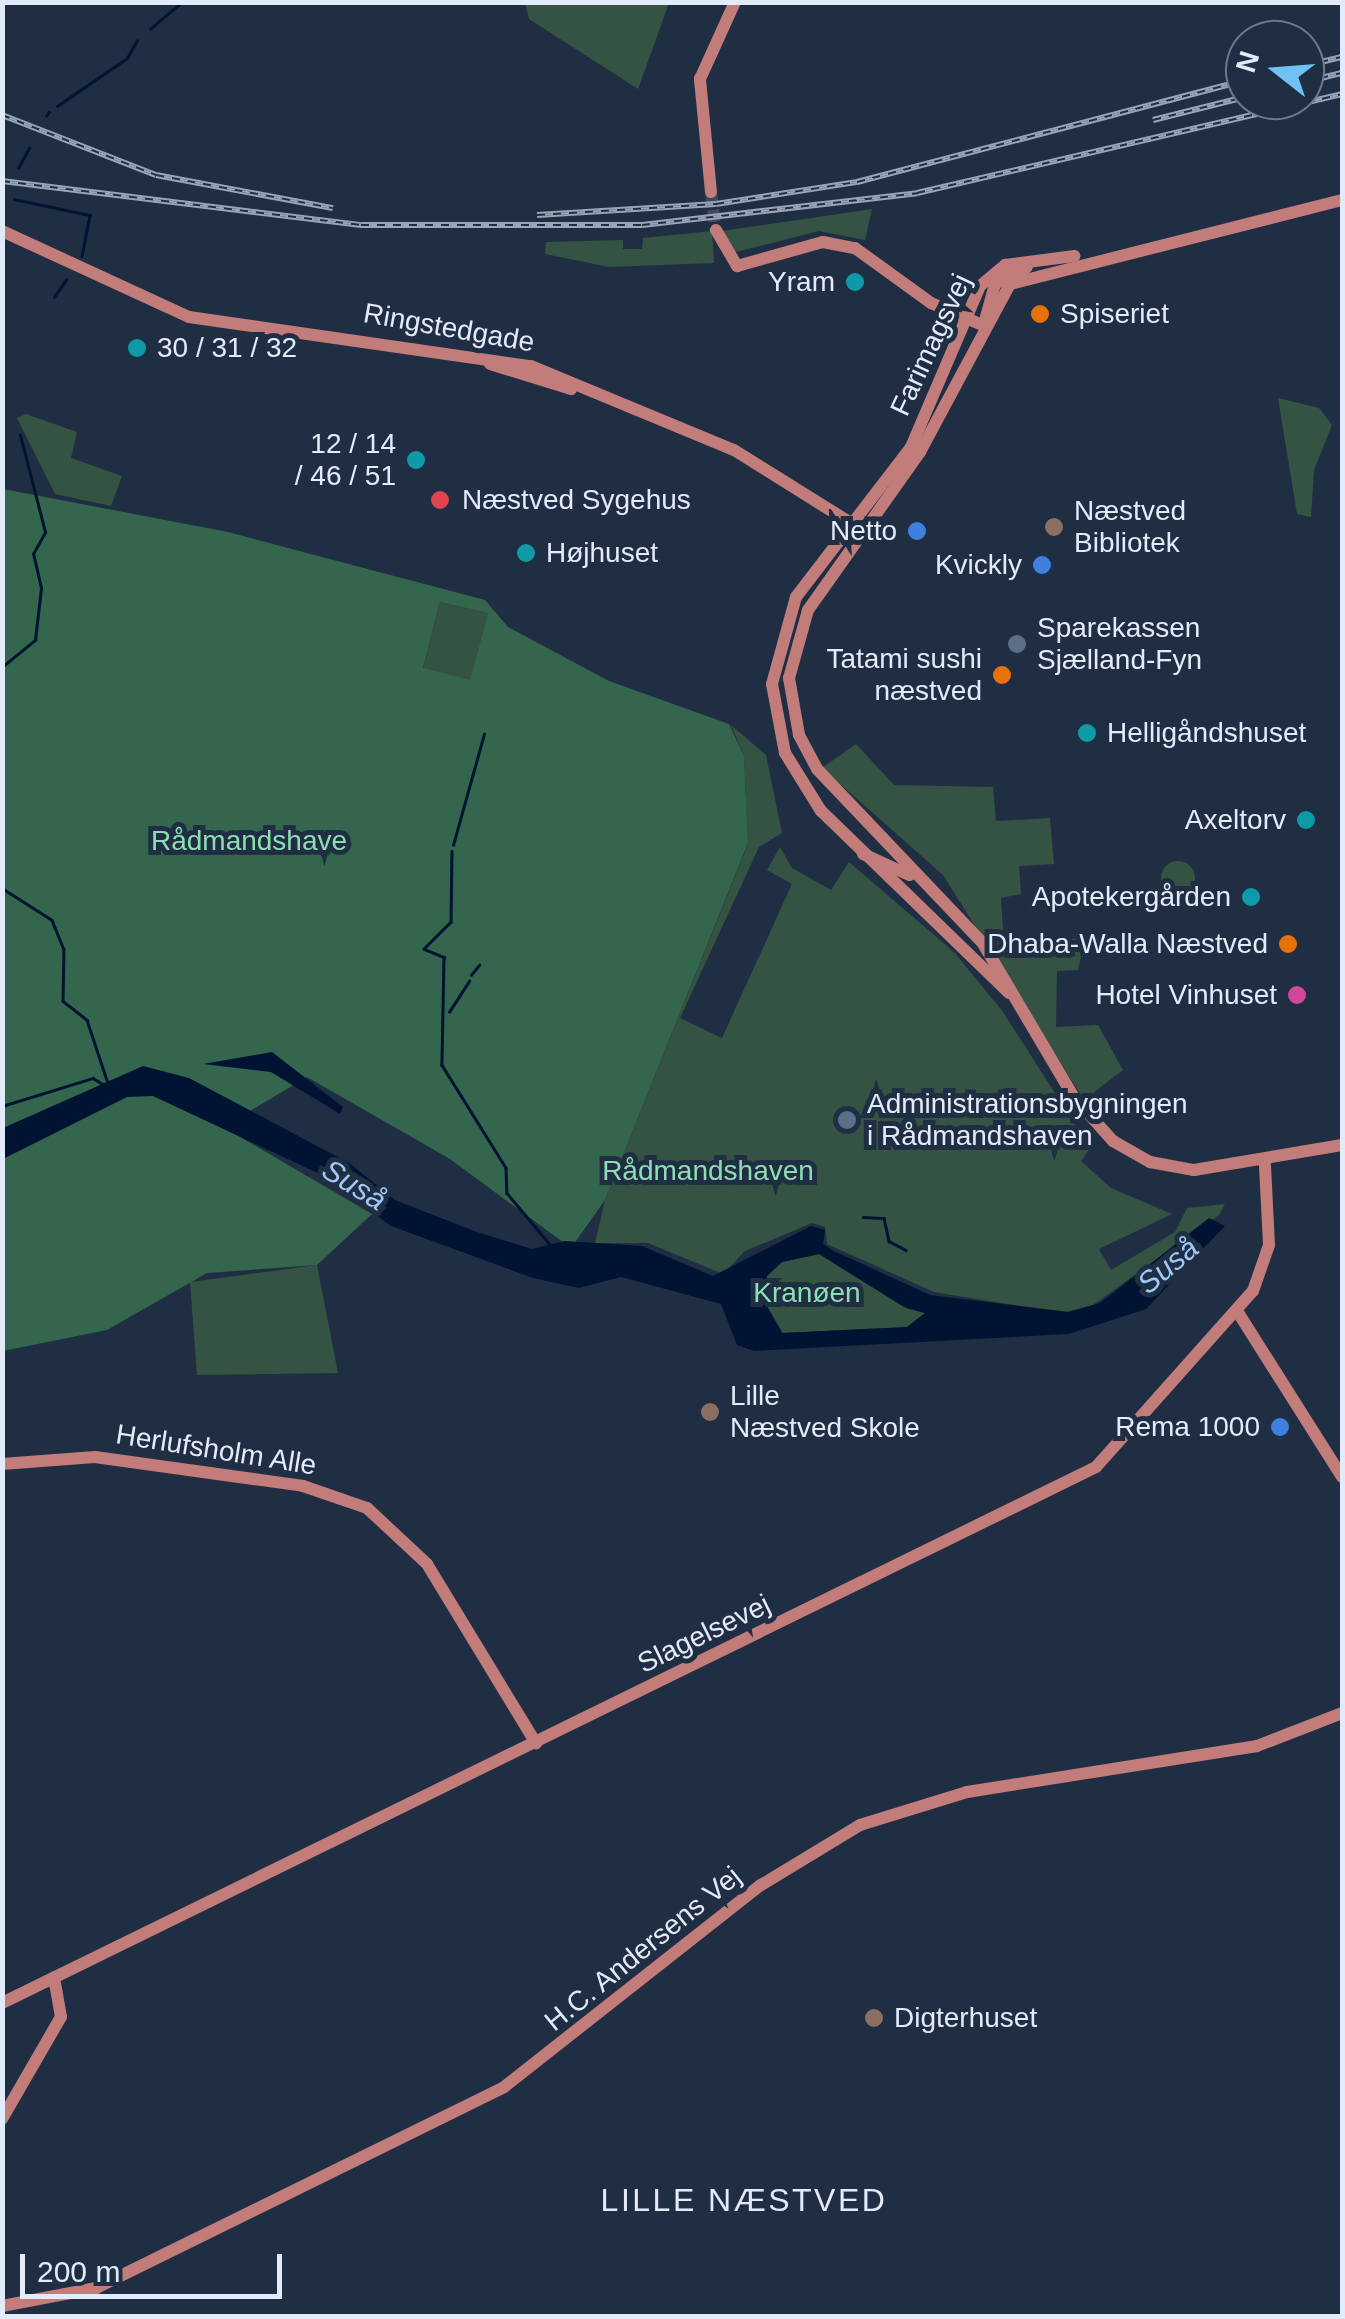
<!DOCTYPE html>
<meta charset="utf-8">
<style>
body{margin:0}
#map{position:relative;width:1345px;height:2319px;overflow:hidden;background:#202e43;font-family:Arial,sans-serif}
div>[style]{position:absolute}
.green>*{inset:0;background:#345343}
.round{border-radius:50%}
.forest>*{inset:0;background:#34664d}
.water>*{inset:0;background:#001332}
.stream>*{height:2.5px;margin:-1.25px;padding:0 1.25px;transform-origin:1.25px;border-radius:1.25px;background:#001332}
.secondary-tunnel>*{height:12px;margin-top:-6px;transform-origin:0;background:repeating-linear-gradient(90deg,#3d4a5e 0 12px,transparent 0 18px)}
.secondary>*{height:12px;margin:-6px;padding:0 6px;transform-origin:6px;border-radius:6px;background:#c27c79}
.rail>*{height:6px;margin-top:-3px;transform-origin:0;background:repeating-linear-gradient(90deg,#202e43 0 8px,#99a4b5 0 16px);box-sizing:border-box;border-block:2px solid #99a4b5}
.dots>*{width:28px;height:28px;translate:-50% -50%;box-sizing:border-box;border:5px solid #202e43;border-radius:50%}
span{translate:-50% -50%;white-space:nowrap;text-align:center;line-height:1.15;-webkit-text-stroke:10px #202e43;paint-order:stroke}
.poi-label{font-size:28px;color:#e2ebfa}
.right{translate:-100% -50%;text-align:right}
.left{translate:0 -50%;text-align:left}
.street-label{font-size:28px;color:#e2ebfa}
.park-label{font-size:28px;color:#8edeb4}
.water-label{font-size:30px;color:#a1c7f7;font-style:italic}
.quarter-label{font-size:32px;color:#e2ebfa;letter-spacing:2.5px}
.frame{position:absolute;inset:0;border:5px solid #e2ebfa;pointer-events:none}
.north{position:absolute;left:1225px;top:20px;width:100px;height:100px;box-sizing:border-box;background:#202e43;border:2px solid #6e7a8c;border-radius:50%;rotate:287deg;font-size:28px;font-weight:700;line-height:40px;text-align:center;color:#e2ebfa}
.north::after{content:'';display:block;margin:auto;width:35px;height:45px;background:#70c1f4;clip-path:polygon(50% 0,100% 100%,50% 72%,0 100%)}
.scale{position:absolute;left:20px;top:2254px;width:262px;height:45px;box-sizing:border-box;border:5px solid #e2ebfa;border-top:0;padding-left:12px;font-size:30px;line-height:35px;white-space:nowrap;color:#e2ebfa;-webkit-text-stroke:8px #202e43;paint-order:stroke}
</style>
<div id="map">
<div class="green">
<div style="clip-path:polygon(525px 3px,525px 2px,669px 3px,638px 89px,529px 19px)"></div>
<div style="clip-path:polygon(872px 209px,865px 240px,819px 231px,732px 253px,722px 231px)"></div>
<div style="clip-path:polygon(712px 231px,714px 263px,609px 267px,545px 254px,546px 242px,623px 240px,623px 249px,642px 249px,643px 238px)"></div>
<div style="clip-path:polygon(1278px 398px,1319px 408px,1332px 425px,1314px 470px,1311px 517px,1297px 514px)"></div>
<div style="clip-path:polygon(26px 414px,77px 432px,71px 458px,122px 476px,111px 506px,55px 494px,17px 418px)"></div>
<div style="clip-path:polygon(440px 602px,488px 613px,470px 681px,423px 669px)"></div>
<div style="clip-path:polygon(731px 725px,766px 755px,782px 833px,759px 847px,680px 1018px,722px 1038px,792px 884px,767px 870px,780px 847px,792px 868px,831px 890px,849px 862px,955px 953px,1003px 1012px,1090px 1148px,1081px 1161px,1111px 1188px,1172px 1214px,1099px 1249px,1111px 1270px,1175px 1232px,1187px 1208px,1225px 1204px,1219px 1215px,1093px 1305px,1062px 1313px,934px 1292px,827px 1244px,825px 1227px,812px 1223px,745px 1251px,723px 1274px,648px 1243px,595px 1243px,605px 1200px,748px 844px,744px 756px)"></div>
<div style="clip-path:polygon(856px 744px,894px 785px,993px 787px,996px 821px,1050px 818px,1054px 864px,1019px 866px,1021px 894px,1001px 898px,1004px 944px,1085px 938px,1078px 970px,1057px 971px,1056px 1027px,1098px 1025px,1123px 1070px,1084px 1100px,943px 875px,822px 768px)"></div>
<div class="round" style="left:1161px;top:861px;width:34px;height:34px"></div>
<div style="clip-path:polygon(819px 1254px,908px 1309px,925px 1313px,907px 1327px,783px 1333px,763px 1299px,767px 1276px,782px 1262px)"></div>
<div style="clip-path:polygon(317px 1265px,338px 1373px,197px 1375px,190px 1282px)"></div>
</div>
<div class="forest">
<div style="clip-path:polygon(evenodd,3px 489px,228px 532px,485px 600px,508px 627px,609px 681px,729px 724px,744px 756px,748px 843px,605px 1200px,571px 1248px,450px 1159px,307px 1077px,223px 1127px,372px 1214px,317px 1265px,207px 1273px,107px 1330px,3px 1351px,3px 489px,440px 602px,488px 613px,470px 680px,423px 668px,440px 602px)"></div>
</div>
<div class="water">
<div style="clip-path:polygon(272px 1052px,343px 1107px,340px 1114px,271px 1072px,203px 1064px)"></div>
<div style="clip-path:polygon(evenodd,143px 1066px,189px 1078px,349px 1163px,395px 1200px,474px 1231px,532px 1249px,564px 1241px,642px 1246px,713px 1276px,811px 1226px,825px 1230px,823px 1244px,834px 1251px,930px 1295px,1069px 1312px,1100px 1303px,1209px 1218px,1225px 1226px,1146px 1309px,1069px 1334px,754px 1351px,737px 1345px,721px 1304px,621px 1277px,579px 1288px,533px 1278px,391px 1226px,324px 1176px,153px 1096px,127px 1097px,3px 1159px,3px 1128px,143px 1066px,819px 1254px,904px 1307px,925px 1313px,907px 1327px,782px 1333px,763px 1299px,767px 1276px,782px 1262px,819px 1254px)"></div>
</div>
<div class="stream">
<div style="left:150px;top:29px;width:42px;rotate:-40.2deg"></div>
<div style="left:57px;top:106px;width:85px;rotate:-34.4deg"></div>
<div style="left:127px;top:58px;width:20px;rotate:-60deg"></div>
<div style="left:46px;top:116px;width:5px;rotate:-53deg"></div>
<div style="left:18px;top:168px;width:23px;rotate:-61deg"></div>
<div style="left:14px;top:199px;width:78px;rotate:11.9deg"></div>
<div style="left:90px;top:215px;width:42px;rotate:101deg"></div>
<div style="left:54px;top:297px;width:21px;rotate:-55deg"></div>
<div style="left:2px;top:667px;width:43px;rotate:-39.3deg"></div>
<div style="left:35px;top:640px;width:52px;rotate:-83.4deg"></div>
<div style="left:41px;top:588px;width:35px;rotate:-103deg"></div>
<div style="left:33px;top:554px;width:25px;rotate:-61deg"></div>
<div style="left:45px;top:532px;width:100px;rotate:-104.5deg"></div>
<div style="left:453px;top:845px;width:115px;rotate:-74.4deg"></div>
<div style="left:452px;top:851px;width:71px;rotate:90.8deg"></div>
<div style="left:451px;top:922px;width:38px;rotate:135deg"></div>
<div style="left:424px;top:949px;width:22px;rotate:22deg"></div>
<div style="left:444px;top:957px;width:108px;rotate:91.1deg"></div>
<div style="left:442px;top:1065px;width:121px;rotate:58.1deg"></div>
<div style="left:506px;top:1168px;width:25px;rotate:88deg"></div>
<div style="left:507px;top:1193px;width:72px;rotate:50.1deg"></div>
<div style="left:2px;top:888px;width:59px;rotate:32.6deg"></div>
<div style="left:52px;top:920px;width:31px;rotate:68deg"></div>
<div style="left:64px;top:949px;width:52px;rotate:91.1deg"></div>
<div style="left:63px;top:1001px;width:31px;rotate:38deg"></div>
<div style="left:87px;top:1020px;width:66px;rotate:71.6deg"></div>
<div style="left:471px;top:975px;width:13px;rotate:-51deg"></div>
<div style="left:449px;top:1012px;width:37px;rotate:-57deg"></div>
<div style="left:2px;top:1106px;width:95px;rotate:-17.1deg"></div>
<div style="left:93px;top:1078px;width:13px;rotate:32deg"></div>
<div style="left:863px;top:1217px;width:21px;rotate:3deg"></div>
<div style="left:884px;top:1218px;width:24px;rotate:78deg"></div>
<div style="left:889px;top:1241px;width:19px;rotate:28deg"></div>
</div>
<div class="secondary-tunnel">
<div style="left:711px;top:192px;width:38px;rotate:83deg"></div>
</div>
<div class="secondary">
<div style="left:711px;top:192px;width:114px;rotate:-95.6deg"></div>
<div style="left:700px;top:79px;width:85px;rotate:-65.6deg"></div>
<div style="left:1342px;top:200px;width:342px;rotate:165.8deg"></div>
<div style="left:1010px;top:284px;width:191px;rotate:118.2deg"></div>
<div style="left:920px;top:452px;width:194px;rotate:125.3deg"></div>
<div style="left:808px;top:610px;width:71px;rotate:105.6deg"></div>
<div style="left:789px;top:678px;width:58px;rotate:80deg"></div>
<div style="left:799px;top:735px;width:38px;rotate:62deg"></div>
<div style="left:817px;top:769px;width:239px;rotate:46.4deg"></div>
<div style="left:982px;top:942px;width:182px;rotate:59.4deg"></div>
<div style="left:1075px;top:1099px;width:57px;rotate:47.9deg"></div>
<div style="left:1113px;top:1141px;width:43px;rotate:29.6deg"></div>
<div style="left:1150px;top:1162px;width:45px;rotate:10.3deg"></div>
<div style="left:1194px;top:1170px;width:150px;rotate:-9.6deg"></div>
<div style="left:716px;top:230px;width:42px;rotate:59.7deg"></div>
<div style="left:737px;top:266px;width:89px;rotate:-15.6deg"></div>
<div style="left:823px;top:242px;width:33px;rotate:11deg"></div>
<div style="left:855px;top:248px;width:94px;rotate:35.9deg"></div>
<div style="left:931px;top:303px;width:59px;rotate:23.1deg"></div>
<div style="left:2px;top:231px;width:206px;rotate:24.7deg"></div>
<div style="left:189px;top:317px;width:345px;rotate:8.2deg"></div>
<div style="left:531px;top:366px;width:220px;rotate:22.5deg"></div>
<div style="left:734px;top:450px;width:157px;rotate:32deg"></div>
<div style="left:984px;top:324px;width:41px;rotate:-74.6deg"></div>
<div style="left:995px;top:284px;width:36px;rotate:-28deg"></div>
<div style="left:490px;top:364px;width:85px;rotate:17.2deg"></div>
<div style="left:863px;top:854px;width:51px;rotate:24.5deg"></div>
<div style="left:1009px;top:993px;width:262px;rotate:-135.9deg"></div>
<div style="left:821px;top:811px;width:68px;rotate:-121.8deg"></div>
<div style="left:785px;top:753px;width:70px;rotate:-100.7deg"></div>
<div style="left:772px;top:684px;width:90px;rotate:-74.6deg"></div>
<div style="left:796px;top:597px;width:189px;rotate:-52.5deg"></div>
<div style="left:911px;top:447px;width:175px;rotate:-66.8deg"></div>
<div style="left:980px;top:286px;width:33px;rotate:-40deg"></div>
<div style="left:1005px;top:265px;width:70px;rotate:-7.4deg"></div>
<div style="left:1239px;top:1314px;width:193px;rotate:57.7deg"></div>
<div style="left:2px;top:1464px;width:93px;rotate:-4.3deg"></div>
<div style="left:95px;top:1457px;width:210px;rotate:7.9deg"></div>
<div style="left:303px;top:1486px;width:68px;rotate:19deg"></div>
<div style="left:367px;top:1508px;width:82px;rotate:43deg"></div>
<div style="left:427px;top:1564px;width:210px;rotate:58.7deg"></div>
<div style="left:2px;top:2003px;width:1218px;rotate:-26.1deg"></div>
<div style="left:1096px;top:1467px;width:236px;rotate:-48.3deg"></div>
<div style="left:1253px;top:1291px;width:49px;rotate:-70.8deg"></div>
<div style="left:1269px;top:1245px;width:80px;rotate:-92.9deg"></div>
<div style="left:2px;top:2119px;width:118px;rotate:-60deg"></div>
<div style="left:61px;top:2017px;width:40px;rotate:-100deg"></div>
<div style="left:2px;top:2306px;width:96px;rotate:-10.8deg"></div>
<div style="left:96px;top:2288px;width:455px;rotate:-26.2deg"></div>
<div style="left:504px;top:2087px;width:327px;rotate:-38.2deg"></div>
<div style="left:761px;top:1885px;width:116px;rotate:-31.2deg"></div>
<div style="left:860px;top:1825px;width:112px;rotate:-17.1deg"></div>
<div style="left:967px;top:1792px;width:294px;rotate:-9deg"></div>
<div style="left:1257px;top:1746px;width:91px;rotate:-21.2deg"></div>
</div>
<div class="rail">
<div style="left:1305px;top:66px;width:38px;rotate:-14deg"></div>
<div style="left:1305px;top:82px;width:38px;rotate:-14deg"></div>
<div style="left:2px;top:115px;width:165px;rotate:21.3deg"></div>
<div style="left:156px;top:175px;width:180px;rotate:10.6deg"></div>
<div style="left:1153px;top:120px;width:95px;rotate:-14deg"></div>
<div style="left:2px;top:181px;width:362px;rotate:7deg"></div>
<div style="left:361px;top:225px;width:281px"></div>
<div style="left:642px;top:225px;width:277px;rotate:-6.6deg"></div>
<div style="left:917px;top:193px;width:436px;rotate:-13.1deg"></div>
<div style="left:537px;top:215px;width:179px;rotate:-3.5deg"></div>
<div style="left:716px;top:204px;width:143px;rotate:-8.9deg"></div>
<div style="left:857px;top:182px;width:401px;rotate:-14.7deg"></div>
</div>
<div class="dots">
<div style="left:855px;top:282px;background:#0f9aa8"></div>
<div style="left:1040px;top:314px;background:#e8710a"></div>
<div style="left:137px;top:348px;background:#0f9aa8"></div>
<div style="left:416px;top:460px;background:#0f9aa8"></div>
<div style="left:440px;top:500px;background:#e0444e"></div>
<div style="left:1054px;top:527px;background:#8d6e63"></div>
<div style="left:917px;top:531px;background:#3f7fe0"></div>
<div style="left:526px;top:553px;background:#0f9aa8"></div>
<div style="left:1042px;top:565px;background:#3f7fe0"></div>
<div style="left:1017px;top:644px;background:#5c6f8a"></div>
<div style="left:1002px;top:675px;background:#e8710a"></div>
<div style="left:1087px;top:733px;background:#0f9aa8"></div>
<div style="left:1306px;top:820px;background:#0f9aa8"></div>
<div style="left:1251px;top:897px;background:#0f9aa8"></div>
<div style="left:1288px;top:944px;background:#e8710a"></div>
<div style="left:1297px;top:995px;background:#d1479c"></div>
<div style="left:847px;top:1120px;background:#5c6f8a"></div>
<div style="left:710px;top:1412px;background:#8d6e63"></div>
<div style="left:1280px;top:1427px;background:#3f7fe0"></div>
<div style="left:874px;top:2018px;background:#8d6e63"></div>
</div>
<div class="poi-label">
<span class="right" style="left:835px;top:282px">Yram</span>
<span class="left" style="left:1060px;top:314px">Spiseriet</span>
<span class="left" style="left:157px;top:348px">30 / 31 / 32</span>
<span class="right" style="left:396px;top:460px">12 / 14<br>/ 46 / 51</span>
<span class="left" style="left:462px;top:500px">Næstved Sygehus</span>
<span class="left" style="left:1074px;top:527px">Næstved<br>Bibliotek</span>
<span class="right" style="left:897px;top:531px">Netto</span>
<span class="left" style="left:546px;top:553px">Højhuset</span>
<span class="right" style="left:1022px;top:565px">Kvickly</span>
<span class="left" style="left:1037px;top:644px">Sparekassen<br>Sjælland-Fyn</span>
<span class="right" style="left:982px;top:675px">Tatami sushi<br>næstved</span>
<span class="left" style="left:1107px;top:733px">Helligåndshuset</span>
<span class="right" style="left:1286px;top:820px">Axeltorv</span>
<span class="right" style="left:1231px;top:897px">Apotekergården</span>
<span class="right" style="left:1268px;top:944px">Dhaba-Walla Næstved</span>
<span class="right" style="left:1277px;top:995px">Hotel Vinhuset</span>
<span class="left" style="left:867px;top:1120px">Administrationsbygningen<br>i Rådmandshaven</span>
<span class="left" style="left:730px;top:1412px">Lille<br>Næstved Skole</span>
<span class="right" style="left:1260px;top:1427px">Rema 1000</span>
<span class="left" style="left:894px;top:2018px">Digterhuset</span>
</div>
<div class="street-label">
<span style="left:449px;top:328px;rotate:10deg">Ringstedgade</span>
<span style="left:931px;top:345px;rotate:-65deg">Farimagsvej</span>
<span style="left:216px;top:1450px;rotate:9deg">Herlufsholm Alle</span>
<span style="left:704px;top:1634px;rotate:-26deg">Slagelsevej</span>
<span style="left:643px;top:1949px;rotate:-39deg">H.C. Andersens Vej</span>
</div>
<div class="park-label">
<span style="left:249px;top:841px">Rådmandshave</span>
<span style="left:708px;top:1171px">Rådmandshaven</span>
<span style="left:807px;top:1293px">Kranøen</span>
</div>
<div class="water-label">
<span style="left:354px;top:1185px;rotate:32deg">Suså</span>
<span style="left:1168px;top:1266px;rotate:-40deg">Suså</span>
</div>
<div class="quarter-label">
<span style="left:744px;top:2200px">LILLE NÆSTVED</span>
</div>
<div class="frame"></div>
<div class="north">N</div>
<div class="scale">200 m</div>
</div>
